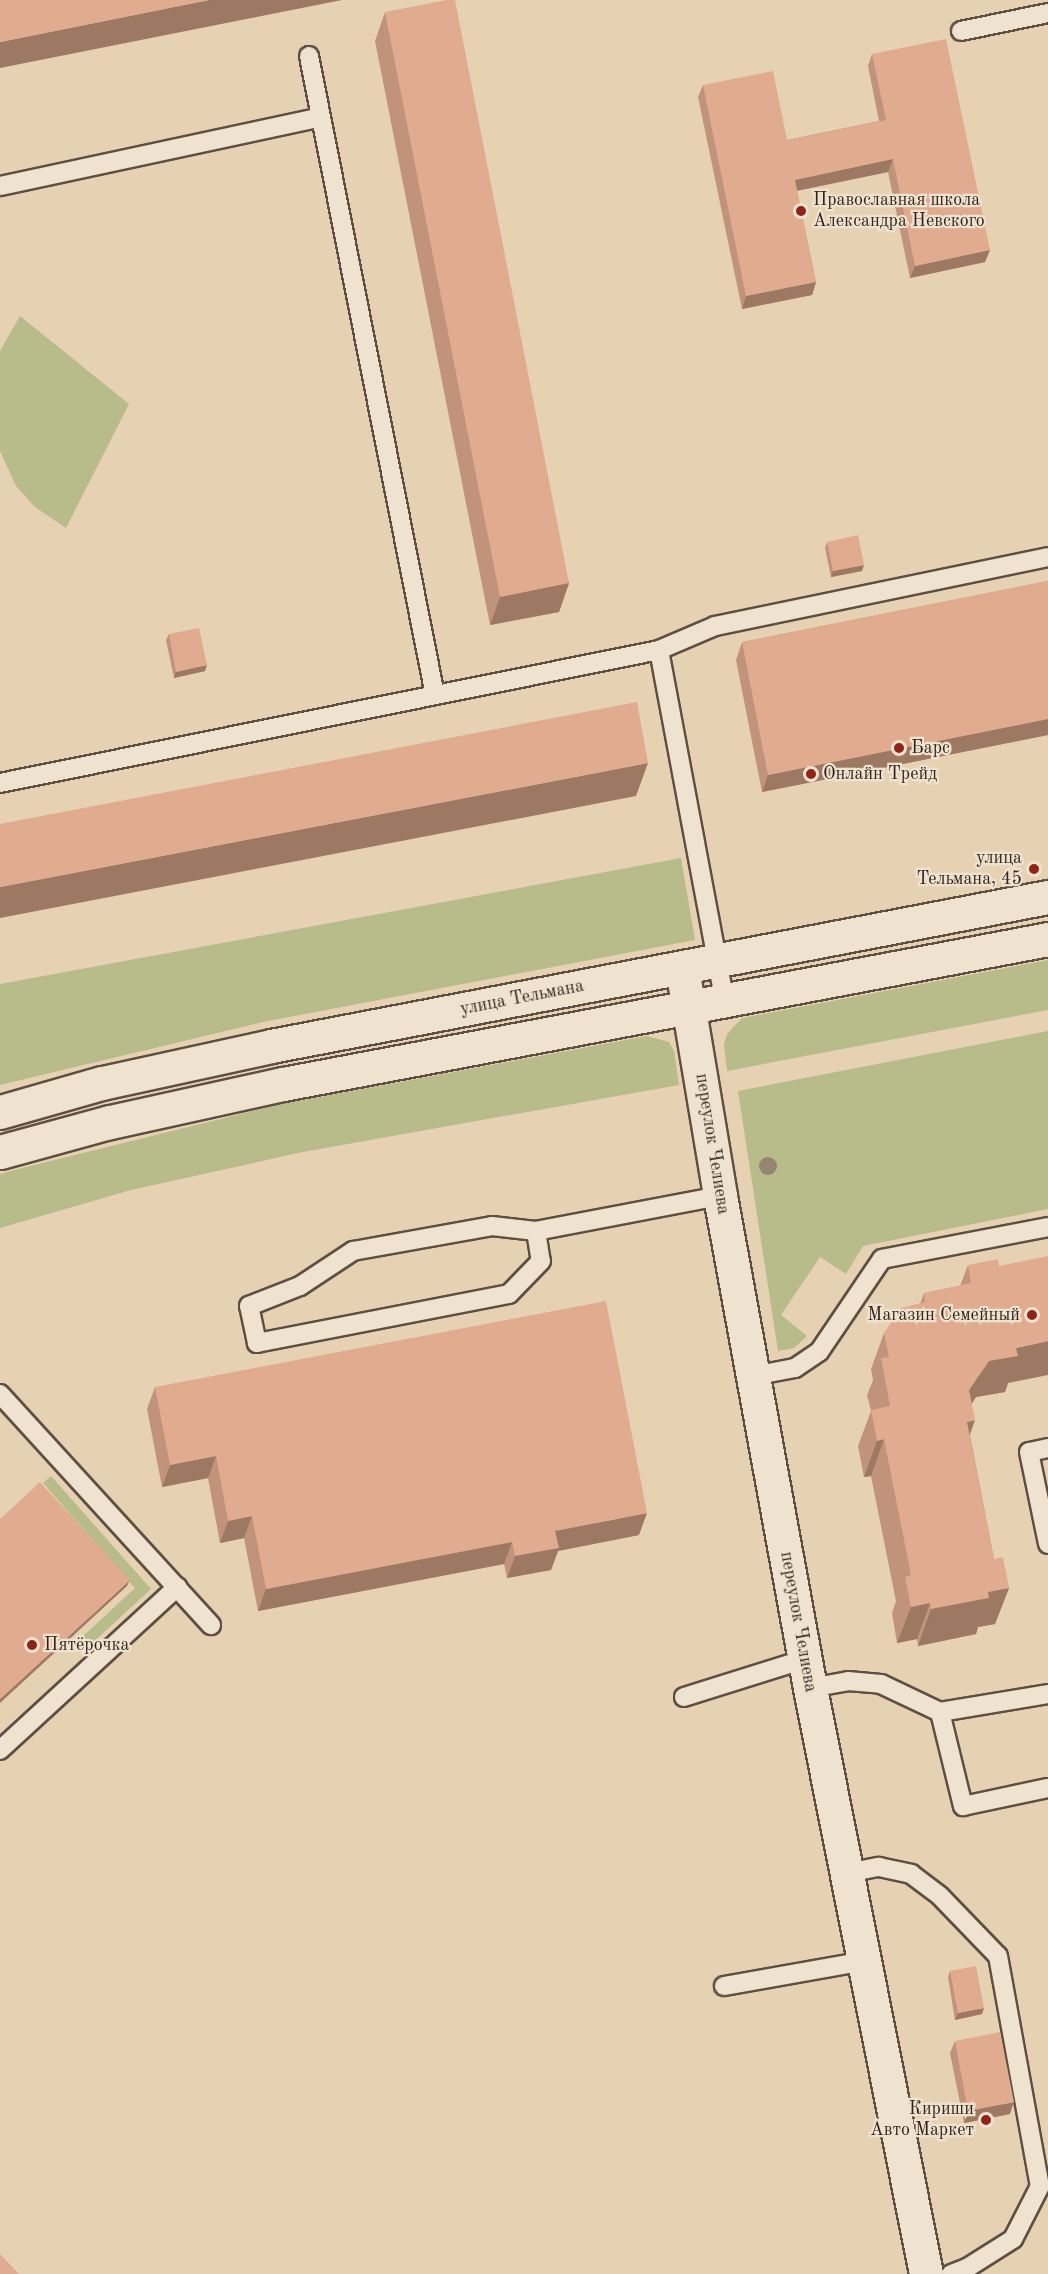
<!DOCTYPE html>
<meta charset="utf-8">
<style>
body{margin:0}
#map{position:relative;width:1048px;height:2274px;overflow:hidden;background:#e6d2b3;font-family:"Old Standard TT",serif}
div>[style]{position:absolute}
.green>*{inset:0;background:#b8bb8a}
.roads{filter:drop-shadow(2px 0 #5e4f42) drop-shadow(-2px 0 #5e4f42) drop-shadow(0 2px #5e4f42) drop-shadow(0 -2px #5e4f42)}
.service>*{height:18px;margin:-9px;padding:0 9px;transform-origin:9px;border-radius:9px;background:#efe2ce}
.minor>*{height:33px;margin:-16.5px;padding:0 16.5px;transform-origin:16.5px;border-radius:16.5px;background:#efe2ce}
.tertiary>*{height:33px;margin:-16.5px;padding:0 16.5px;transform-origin:16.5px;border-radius:16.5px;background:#efe2ce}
.trees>*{width:18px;height:18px;margin:-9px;border-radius:50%;background:#95876f}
.wall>*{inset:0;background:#c1937a}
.shaded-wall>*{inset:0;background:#9d7863}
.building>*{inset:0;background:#e0ab8e}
.dots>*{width:16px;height:16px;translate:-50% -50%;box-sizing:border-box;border:3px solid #efe2ce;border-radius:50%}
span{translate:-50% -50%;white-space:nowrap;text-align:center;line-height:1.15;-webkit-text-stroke:4.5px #efe2ce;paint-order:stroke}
.poi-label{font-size:18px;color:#30231c}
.left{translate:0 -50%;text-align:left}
.right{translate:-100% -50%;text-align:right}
.street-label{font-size:18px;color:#30231c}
</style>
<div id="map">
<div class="green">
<div style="clip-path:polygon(20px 316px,129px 404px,66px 528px,35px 507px,16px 486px,0 451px,0 351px)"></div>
<div style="clip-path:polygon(681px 858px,695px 940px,263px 1022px,0 1085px,0 984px)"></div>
<div style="clip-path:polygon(1048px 960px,1048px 1010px,727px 1071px,724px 1045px,727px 1034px,742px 1018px)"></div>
<div style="clip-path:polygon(1048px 1031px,1048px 1209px,863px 1246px,846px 1274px,820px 1257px,781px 1315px,807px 1336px,794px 1348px,778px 1351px,738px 1091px)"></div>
<div style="clip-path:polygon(647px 1036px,669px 1042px,674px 1051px,679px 1085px,303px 1152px,131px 1190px,0 1228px,0 1174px,18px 1169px,277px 1105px)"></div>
<div style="clip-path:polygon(51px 1476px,151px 1589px,89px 1646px,81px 1638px,135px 1588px,43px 1483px)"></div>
</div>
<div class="roads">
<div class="service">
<div style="left:961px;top:31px;width:89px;rotate:-11.7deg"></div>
<div style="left:309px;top:56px;width:651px;rotate:78.85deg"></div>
<div style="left:0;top:186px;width:328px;rotate:-12.1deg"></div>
<div style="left:659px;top:650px;width:357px;rotate:79.4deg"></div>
<div style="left:0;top:783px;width:672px;rotate:-11.41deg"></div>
<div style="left:659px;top:650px;width:61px;rotate:-23.2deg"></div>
<div style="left:715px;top:626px;width:340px;rotate:-11.7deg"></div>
<div style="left:536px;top:1231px;width:30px;rotate:81deg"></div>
<div style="left:541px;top:1261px;width:46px;rotate:134.1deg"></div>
<div style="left:509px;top:1294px;width:257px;rotate:169deg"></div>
<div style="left:257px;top:1343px;width:38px;rotate:-102deg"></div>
<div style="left:249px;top:1306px;width:55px;rotate:-21.4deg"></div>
<div style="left:300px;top:1286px;width:64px;rotate:-33.4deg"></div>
<div style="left:353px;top:1251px;width:141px;rotate:-10.2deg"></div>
<div style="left:492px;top:1226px;width:44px;rotate:6.5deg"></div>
<div style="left:536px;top:1231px;width:187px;rotate:-10.8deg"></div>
<div style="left:753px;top:1376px;width:43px;rotate:-10.8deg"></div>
<div style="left:795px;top:1368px;width:29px;rotate:-34deg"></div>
<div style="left:819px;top:1352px;width:112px;rotate:-55.9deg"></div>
<div style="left:882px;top:1259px;width:169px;rotate:-10.9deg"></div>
<div style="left:0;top:1394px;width:313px;rotate:47.6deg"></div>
<div style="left:1048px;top:1448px;width:19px;rotate:168deg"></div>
<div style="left:1029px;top:1452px;width:94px;rotate:78.3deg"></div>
<div style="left:810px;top:1688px;width:39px;rotate:-10deg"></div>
<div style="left:848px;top:1681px;width:33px;rotate:5deg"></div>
<div style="left:881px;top:1684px;width:65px;rotate:25.4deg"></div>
<div style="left:940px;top:1712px;width:109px;rotate:-9.5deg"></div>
<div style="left:684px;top:1697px;width:127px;rotate:-17.4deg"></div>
<div style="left:940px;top:1712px;width:97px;rotate:76.3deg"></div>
<div style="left:963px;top:1806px;width:87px;rotate:-12deg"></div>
<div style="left:0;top:1750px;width:241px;rotate:-42.6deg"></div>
<div style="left:847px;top:1873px;width:33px;rotate:-11deg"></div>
<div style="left:879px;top:1867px;width:33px;rotate:12deg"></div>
<div style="left:911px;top:1874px;width:36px;rotate:37deg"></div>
<div style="left:940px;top:1896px;width:83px;rotate:46deg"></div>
<div style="left:998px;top:1956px;width:234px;rotate:79.7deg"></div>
<div style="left:1040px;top:2186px;width:59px;rotate:117deg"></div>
<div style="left:1013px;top:2239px;width:54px;rotate:147.8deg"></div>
<div style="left:967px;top:2268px;width:17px;rotate:159deg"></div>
<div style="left:724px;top:1986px;width:142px;rotate:-10.1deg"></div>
</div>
<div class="minor">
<div style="left:682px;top:968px;width:231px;rotate:80.5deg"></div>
<div style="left:720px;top:1196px;width:500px;rotate:79.63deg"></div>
<div style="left:810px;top:1688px;width:597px;rotate:78.8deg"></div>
</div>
<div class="tertiary">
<div style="left:0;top:1112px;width:106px;rotate:-15.9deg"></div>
<div style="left:102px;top:1083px;width:173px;rotate:-12.3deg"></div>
<div style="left:271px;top:1046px;width:791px;rotate:-10.86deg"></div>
<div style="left:0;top:1152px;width:114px;rotate:-15.3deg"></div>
<div style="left:110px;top:1122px;width:177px;rotate:-12.4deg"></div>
<div style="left:283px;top:1084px;width:779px;rotate:-10.73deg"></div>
</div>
</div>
<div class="trees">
<div style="left:768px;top:1166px"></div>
</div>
<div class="wall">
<div style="clip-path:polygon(385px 12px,569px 583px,559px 612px,490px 625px,375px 41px)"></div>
<div style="clip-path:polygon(872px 54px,990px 250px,985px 262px,910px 278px,888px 172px,797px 191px,816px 282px,812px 295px,742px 309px,698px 97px,703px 85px,787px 140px,879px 121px,868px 66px)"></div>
<div style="clip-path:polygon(827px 542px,862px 571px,831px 577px,825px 548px)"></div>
<div style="clip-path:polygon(1048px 581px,1048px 735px,762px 792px,736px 660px,742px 642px)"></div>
<div style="clip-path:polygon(169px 634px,205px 671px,174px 678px,166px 640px)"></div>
<div style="clip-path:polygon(968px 1265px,1008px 1383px,1005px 1392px,976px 1397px,972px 1403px,970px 1435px,994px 1559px,1009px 1588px,995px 1624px,978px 1627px,976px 1634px,918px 1646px,917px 1639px,897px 1643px,892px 1613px,896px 1601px,871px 1476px,864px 1477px,858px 1446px,871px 1411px,867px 1395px,873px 1380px,871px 1369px,884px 1333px,920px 1304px,924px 1293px,960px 1286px)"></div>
<div style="clip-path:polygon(155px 1387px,639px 1535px,558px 1551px,551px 1570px,507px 1578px,504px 1564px,258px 1611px,244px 1538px,220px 1543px,208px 1478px,162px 1487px,147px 1409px)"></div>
<div style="clip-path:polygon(950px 1971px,982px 2014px,955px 2020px,948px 1977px)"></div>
<div style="clip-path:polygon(955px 2041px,1010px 2114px,964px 2123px,950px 2053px)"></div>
</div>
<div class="shaded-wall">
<div style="clip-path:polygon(209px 0,342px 0,0 68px,0 42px)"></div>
<div style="clip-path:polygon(893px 159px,888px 172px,790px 192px,795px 180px)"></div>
<div style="clip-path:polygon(990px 250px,985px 262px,910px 278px,915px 266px)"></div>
<div style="clip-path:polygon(816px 282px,812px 295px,742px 309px,746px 296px)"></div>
<div style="clip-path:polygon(864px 565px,862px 571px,831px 577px,833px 571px)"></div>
<div style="clip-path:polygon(569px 583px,559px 612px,490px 625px,500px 597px)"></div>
<div style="clip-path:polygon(207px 665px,205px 671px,174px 678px,176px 672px)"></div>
<div style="clip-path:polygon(1048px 719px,1048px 735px,762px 792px,768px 775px)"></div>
<div style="clip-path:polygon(648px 763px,636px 796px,0 918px,0 887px)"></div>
<div style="clip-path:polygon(1048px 1341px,1048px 1375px,1008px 1383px,1005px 1392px,976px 1397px,956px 1427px,969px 1390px,989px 1361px,1016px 1348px)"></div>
<div style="clip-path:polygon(975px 1420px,962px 1457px,967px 1422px)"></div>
<div style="clip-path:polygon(884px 1439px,871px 1476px,864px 1477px,877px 1441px)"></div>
<div style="clip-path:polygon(216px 1456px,208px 1478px,162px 1487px,170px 1465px)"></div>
<div style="clip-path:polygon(647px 1513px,639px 1535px,558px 1551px,551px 1570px,507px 1578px,515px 1556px,555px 1531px)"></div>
<div style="clip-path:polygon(252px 1516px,244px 1538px,220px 1543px,228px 1521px)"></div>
<div style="clip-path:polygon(512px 1542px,504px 1564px,258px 1611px,266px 1589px)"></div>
<div style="clip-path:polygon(130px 1580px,127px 1586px,0 1703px,0 1699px)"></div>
<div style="clip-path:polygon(1009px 1588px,995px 1624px,978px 1627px,976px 1634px,918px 1646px,931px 1609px,988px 1592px)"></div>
<div style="clip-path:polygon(930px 1603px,917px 1639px,897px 1643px,911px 1607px)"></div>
<div style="clip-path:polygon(984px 2008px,982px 2014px,955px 2020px,958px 2013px)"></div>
<div style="clip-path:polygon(1014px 2102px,1010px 2114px,964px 2123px,968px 2111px)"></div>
</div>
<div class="building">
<div style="clip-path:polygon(0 0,209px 0,0 42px)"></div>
<div style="clip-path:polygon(447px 0,455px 0,569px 583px,500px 597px,385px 12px)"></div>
<div style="clip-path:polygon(946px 39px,990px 250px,915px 266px,893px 159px,795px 180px,816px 282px,746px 296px,703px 85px,773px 71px,787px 140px,886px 120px,872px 54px)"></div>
<div style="clip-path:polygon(858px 535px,864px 565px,833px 571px,827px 542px)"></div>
<div style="clip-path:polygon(1048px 581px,1048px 719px,768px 775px,742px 642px)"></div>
<div style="clip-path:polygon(199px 628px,207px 665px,176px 672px,169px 634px)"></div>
<div style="clip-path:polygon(637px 702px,648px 763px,0 887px,0 824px)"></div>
<div style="clip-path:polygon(1048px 1256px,1048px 1341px,1016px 1348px,1018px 1356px,989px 1361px,969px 1390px,975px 1420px,967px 1422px,994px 1559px,1003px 1557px,1009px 1588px,988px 1592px,989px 1598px,931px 1609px,930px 1603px,911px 1607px,905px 1577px,911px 1575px,884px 1439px,877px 1441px,871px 1410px,890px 1406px,881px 1358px,889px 1357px,884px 1333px,901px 1308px,925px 1302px,924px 1293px,971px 1283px,968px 1265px,998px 1259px,999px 1266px)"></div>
<div style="clip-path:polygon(606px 1301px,647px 1513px,555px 1531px,559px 1548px,515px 1556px,512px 1542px,266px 1589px,252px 1516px,228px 1521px,216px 1456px,170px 1465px,155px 1387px)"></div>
<div style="clip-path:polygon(40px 1482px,130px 1580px,0 1699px,0 1519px)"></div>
<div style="clip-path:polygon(976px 1966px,984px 2008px,958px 2013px,950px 1971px)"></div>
<div style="clip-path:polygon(1000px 2032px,1014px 2102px,968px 2111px,955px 2041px)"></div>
<div style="clip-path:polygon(0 2254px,19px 2274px,0 2274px)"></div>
</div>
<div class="dots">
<div style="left:801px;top:211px;background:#8f2418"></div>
<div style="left:899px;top:748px;background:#8f2418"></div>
<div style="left:811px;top:774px;background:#8f2418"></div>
<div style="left:1034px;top:869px;background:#8f2418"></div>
<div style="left:1032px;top:1315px;background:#8f2418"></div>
<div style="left:32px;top:1645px;background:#8f2418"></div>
<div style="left:986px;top:2120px;background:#8f2418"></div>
</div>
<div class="poi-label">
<span class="left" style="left:813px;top:211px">Православная школа<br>Александра Невского</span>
<span class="left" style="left:911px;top:748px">Барс</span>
<span class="left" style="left:823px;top:774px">Онлайн Трейд</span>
<span class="right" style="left:1022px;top:869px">улица<br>Тельмана, 45</span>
<span class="right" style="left:1020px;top:1315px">Магазин Семейный</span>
<span class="left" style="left:44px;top:1645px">Пятёрочка</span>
<span class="right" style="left:974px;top:2120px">Кириши<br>Авто Маркет</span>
</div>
<div class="street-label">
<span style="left:522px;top:998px;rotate:-11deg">улица Тельмана</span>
<span style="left:712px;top:1144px;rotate:81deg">переулок Челиева</span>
<span style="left:798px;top:1622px;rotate:80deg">переулок Челиева</span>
</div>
</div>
